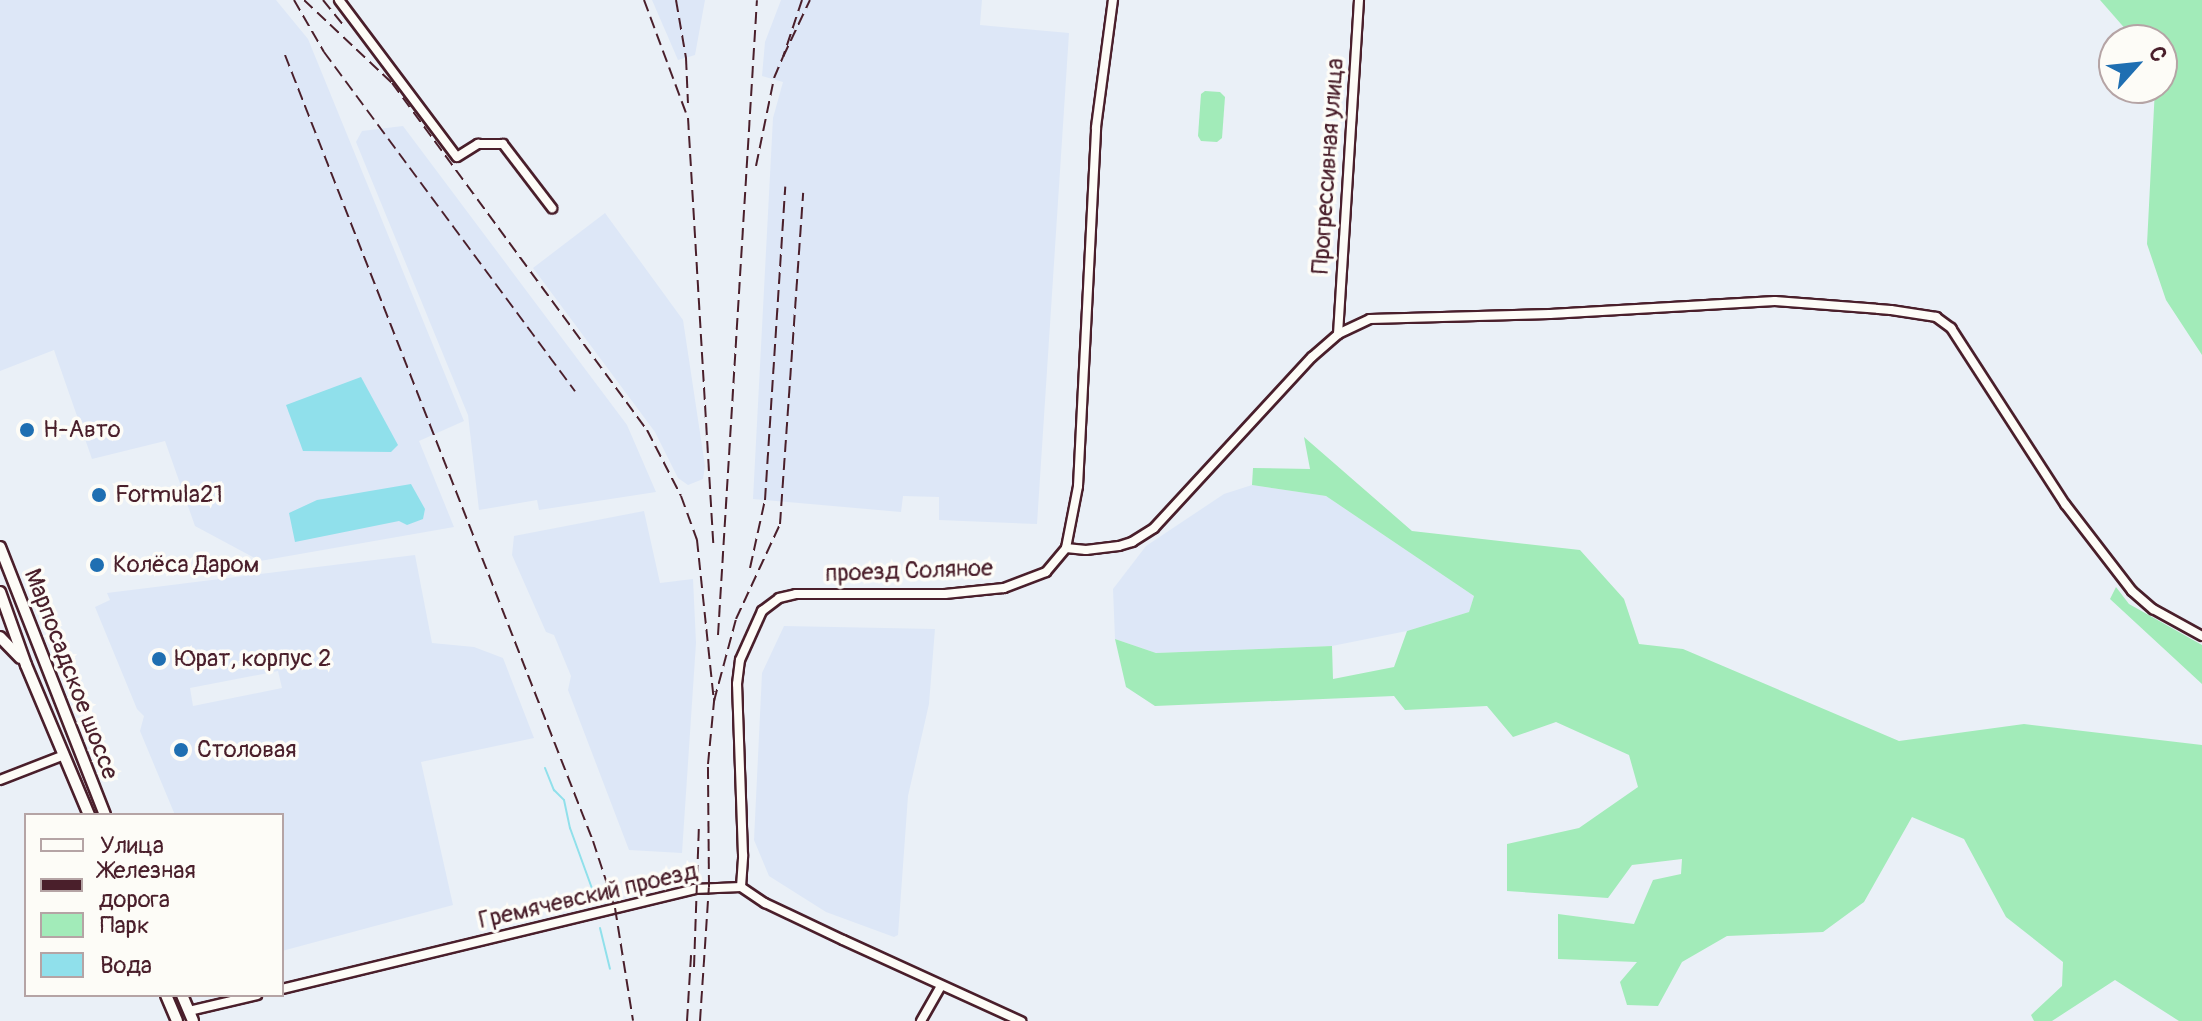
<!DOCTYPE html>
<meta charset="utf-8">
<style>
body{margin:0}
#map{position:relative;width:2202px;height:1021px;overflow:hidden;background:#eaf0f7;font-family:Pangolin,sans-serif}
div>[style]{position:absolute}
.built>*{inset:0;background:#dde7f7}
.green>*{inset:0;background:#a2ebb9}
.water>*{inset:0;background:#90e0eb}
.stream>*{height:2px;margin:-1px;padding:0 1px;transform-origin:1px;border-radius:1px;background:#90e0eb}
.roads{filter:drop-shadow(2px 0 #4a1f2b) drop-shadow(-2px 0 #4a1f2b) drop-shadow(0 2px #4a1f2b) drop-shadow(0 -2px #4a1f2b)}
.minor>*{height:8px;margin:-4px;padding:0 4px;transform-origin:4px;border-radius:4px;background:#fdfcf7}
.major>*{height:10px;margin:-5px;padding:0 5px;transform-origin:5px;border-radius:5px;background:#fdfcf7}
.rail>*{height:2px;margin-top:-1px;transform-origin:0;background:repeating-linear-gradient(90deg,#4a1f2b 0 12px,transparent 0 18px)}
.dots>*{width:22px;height:22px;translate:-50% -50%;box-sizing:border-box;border:4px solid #fdfcf7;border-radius:50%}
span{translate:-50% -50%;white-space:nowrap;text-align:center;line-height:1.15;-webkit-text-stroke:7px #fdfcf7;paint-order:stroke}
.street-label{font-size:24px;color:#4a1f2b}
.poi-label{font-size:24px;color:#4a1f2b}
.left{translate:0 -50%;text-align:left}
.legend{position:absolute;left:24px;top:813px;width:260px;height:184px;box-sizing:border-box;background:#fdfcf7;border:2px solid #b5a4a5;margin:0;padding:10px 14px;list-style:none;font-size:24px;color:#4a1f2b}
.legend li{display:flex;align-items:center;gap:16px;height:40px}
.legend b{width:40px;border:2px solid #b5a4a5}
.north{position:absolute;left:2098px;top:24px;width:80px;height:80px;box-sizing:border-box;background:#fdfcf7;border:2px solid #b5a4a5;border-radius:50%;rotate:63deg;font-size:22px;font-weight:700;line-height:32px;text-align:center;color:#4a1f2b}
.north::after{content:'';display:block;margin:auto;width:28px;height:36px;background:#1f6fb2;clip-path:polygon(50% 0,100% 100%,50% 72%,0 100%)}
</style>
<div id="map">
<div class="built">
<div style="clip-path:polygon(0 0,276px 0,308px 39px,464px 421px,419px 441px,454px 527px,260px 561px,195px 526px,165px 441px,92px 459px,54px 350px,0 371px)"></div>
<div style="clip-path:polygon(652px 0,705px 0,695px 55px,678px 60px)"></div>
<div style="clip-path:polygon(781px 0,982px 0,980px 25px,1069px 33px,1037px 524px,939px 520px,939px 497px,903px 496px,901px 512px,753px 499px,773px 118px,783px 82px,762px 76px,765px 42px)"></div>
<div style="clip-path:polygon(403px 126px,627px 425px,656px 492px,539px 510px,537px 500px,479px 510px,468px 415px,356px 142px,362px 131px)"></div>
<div style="clip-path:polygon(605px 213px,683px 320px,705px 466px,703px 479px,688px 485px,678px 478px,655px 432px,533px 268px)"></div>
<div style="clip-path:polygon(1252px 485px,1326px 496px,1474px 596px,1469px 612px,1407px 631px,1332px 646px,1156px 653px,1115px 639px,1113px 589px,1146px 546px,1224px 494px)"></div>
<div style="clip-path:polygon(644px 511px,660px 583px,693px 579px,696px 643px,682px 853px,629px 850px,568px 690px,571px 676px,554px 635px,546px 632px,512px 555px,514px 536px)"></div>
<div style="clip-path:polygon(evenodd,415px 555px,432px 643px,474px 647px,503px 658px,534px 738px,421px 762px,453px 905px,282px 951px,282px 815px,175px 815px,140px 731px,144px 716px,137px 709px,95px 607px,110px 600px,107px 593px,415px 555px,278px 671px,282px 688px,193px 706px,190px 688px,278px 671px)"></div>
<div style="clip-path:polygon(784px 626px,935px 629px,929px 704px,908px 796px,898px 935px,894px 937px,826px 912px,769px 876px,754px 840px,762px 673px)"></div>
</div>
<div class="green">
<div style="clip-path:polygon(2100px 0,2202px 0,2202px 355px,2166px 300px,2147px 244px,2155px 88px,2162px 88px,2162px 40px,2135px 40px)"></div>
<div style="clip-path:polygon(1205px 91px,1220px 92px,1225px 97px,1222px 138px,1217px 142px,1201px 141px,1198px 136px,1201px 94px)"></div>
<div style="clip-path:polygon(1304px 437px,1412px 531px,1580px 550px,1624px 599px,1639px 644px,1683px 649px,1899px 741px,2024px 724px,2202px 745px,2202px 1021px,2179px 1021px,2115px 980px,2052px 1021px,2034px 1021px,2031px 1015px,2062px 986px,2063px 962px,2006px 917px,1964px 839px,1912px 817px,1864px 902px,1823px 932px,1727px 936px,1682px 962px,1658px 1006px,1627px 1005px,1620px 982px,1637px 962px,1558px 959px,1558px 914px,1634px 924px,1653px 880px,1681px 874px,1682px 859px,1632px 865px,1608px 898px,1507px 891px,1507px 844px,1579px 828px,1638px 787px,1629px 755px,1556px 722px,1513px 737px,1487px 706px,1405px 710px,1394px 696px,1155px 706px,1126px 687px,1115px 639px,1156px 653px,1332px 646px,1333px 679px,1394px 667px,1407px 631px,1469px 612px,1474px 596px,1326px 496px,1252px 485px,1253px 468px,1310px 469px)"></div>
<div style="clip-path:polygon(2116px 587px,2129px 604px,2202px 645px,2202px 684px,2110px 599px)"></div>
</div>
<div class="water">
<div style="clip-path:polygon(361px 377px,398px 445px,391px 452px,303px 451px,286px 405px)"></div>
<div style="clip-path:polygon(411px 484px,425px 509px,423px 519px,407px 525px,399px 521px,295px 542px,289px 513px,317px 500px)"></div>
</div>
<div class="stream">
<div style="left:545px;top:768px;width:24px;rotate:68deg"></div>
<div style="left:554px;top:790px;width:14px;rotate:45deg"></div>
<div style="left:564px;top:800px;width:29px;rotate:78deg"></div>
<div style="left:570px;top:828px;width:79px;rotate:70deg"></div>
<div style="left:600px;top:928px;width:42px;rotate:76.3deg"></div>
</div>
<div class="roads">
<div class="minor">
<div style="left:339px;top:0;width:196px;rotate:53.1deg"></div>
<div style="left:457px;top:157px;width:25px;rotate:-32deg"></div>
<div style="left:478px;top:144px;width:25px"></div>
<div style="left:503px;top:144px;width:81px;rotate:52.6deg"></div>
<div style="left:1338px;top:334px;width:335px;rotate:-86.4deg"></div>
<div style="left:1066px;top:548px;width:20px;rotate:6deg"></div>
<div style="left:1086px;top:550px;width:33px;rotate:-7deg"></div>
<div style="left:1119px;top:546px;width:14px;rotate:-17deg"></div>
<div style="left:1132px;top:542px;width:26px;rotate:-32deg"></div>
<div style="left:1154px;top:528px;width:233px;rotate:-47.3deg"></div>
<div style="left:1312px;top:357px;width:35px;rotate:-41deg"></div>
<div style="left:1338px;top:334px;width:35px;rotate:-25deg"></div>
<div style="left:1370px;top:319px;width:180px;rotate:-1.6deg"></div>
<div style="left:1550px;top:314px;width:225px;rotate:-3.3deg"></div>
<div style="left:1775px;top:301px;width:116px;rotate:4.4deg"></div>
<div style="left:1891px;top:310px;width:46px;rotate:8.8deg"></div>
<div style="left:1936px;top:317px;width:19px;rotate:36deg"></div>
<div style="left:1951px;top:328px;width:210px;rotate:57.1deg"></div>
<div style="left:2065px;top:504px;width:110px;rotate:52.4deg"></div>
<div style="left:2132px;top:591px;width:28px;rotate:41deg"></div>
<div style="left:2153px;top:609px;width:56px;rotate:28.9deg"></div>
<div style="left:0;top:780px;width:69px;rotate:-21.3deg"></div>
<div style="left:741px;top:887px;width:32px;rotate:-86deg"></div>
<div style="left:743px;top:855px;width:171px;rotate:-92deg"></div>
<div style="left:737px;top:684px;width:24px;rotate:-83deg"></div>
<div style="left:740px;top:660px;width:54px;rotate:-65.8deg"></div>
<div style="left:762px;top:611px;width:21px;rotate:-37deg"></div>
<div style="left:779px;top:598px;width:17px;rotate:-13deg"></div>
<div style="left:796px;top:594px;width:149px"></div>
<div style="left:945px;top:594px;width:59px;rotate:-5.8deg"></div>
<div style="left:1004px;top:588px;width:45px;rotate:-20.9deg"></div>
<div style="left:1046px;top:572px;width:31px;rotate:-50deg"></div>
<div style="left:1066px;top:548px;width:63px;rotate:-79deg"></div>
<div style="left:1078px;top:486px;width:359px;rotate:-87.1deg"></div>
<div style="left:1096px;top:127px;width:128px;rotate:-82.4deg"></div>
<div style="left:282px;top:989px;width:424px;rotate:-13.6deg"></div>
<div style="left:694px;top:889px;width:47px;rotate:-2.4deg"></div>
<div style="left:741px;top:887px;width:29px;rotate:34deg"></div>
<div style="left:765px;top:903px;width:86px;rotate:25.4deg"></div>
<div style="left:843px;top:940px;width:196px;rotate:24.5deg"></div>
<div style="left:189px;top:1011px;width:70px;rotate:-13.2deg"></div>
<div style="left:921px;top:1021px;width:40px;rotate:-60.3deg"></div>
</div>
<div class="major">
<div style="left:0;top:547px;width:288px;rotate:68.6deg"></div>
<div style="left:0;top:592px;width:77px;rotate:70.4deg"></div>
<div style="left:26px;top:665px;width:163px;rotate:67.2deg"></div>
<div style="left:0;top:637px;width:29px;rotate:46deg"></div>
<div style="left:166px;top:995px;width:28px;rotate:67deg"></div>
<div style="left:182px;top:995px;width:28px;rotate:67deg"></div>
</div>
</div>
<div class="rail">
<div style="left:294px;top:0;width:60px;rotate:60deg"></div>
<div style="left:324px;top:52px;width:422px;rotate:53.5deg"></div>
<div style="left:304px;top:0;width:121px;rotate:43.3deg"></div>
<div style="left:392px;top:83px;width:431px;rotate:53.7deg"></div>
<div style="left:647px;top:430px;width:74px;rotate:62.7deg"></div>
<div style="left:681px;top:496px;width:47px;rotate:70deg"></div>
<div style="left:697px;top:540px;width:162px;rotate:84deg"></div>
<div style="left:714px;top:701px;width:85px;rotate:-75deg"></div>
<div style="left:736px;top:619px;width:105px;rotate:-65.1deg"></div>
<div style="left:780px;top:524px;width:332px;rotate:-86deg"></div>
<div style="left:323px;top:0;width:32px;rotate:51deg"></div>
<div style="left:644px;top:0;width:126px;rotate:69.6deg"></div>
<div style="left:688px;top:118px;width:426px;rotate:86.6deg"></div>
<div style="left:676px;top:0;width:59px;rotate:80.2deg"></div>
<div style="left:686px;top:58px;width:45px;rotate:87.5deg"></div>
<div style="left:802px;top:0;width:60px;rotate:108.4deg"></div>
<div style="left:783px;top:57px;width:63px;rotate:-64.7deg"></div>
<div style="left:285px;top:55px;width:844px;rotate:68.6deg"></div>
<div style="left:593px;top:841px;width:71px;rotate:71.8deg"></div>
<div style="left:615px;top:908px;width:114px;rotate:80.9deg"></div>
<div style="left:756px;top:166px;width:90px;rotate:-78.4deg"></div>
<div style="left:774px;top:78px;width:23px;rotate:-67deg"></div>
<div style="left:750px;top:568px;width:70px;rotate:-77.6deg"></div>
<div style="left:765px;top:500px;width:314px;rotate:-86.3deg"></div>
<div style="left:718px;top:635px;width:636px;rotate:-86.49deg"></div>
<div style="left:694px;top:967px;width:140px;rotate:-88deg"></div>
<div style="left:687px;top:1021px;width:66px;rotate:-86.5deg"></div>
<div style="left:700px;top:1021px;width:134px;rotate:-86.2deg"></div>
<div style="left:709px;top:887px;width:123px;rotate:-90.5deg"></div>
<div style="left:708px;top:764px;width:73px;rotate:-84.5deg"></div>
</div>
<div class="dots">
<div style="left:27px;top:430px;background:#1f6fb2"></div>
<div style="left:99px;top:495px;background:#1f6fb2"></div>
<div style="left:97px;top:565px;background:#1f6fb2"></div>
<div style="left:159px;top:659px;background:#1f6fb2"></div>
<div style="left:181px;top:750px;background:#1f6fb2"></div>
</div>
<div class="street-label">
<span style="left:1328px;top:166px;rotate:-86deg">Прогрессивная улица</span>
<span style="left:909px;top:571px;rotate:-2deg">проезд Соляное</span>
<span style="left:71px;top:674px;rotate:69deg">Марпосадское шоссе</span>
<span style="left:588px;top:896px;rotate:-13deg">Гремячевский проезд</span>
</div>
<div class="poi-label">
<span class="left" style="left:43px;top:430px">Н-Авто</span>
<span class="left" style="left:115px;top:495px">Formula21</span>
<span class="left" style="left:113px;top:565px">Колёса Даром</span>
<span class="left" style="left:175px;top:659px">Юрат, корпус 2</span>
<span class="left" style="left:197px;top:750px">Столовая</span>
</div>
<ul class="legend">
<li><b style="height:10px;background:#fdfcf7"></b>Улица</li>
<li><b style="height:10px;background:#4a1f2b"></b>Железная дорога</li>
<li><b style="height:22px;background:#a2ebb9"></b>Парк</li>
<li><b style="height:22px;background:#90e0eb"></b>Вода</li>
</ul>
<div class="north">С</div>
</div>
